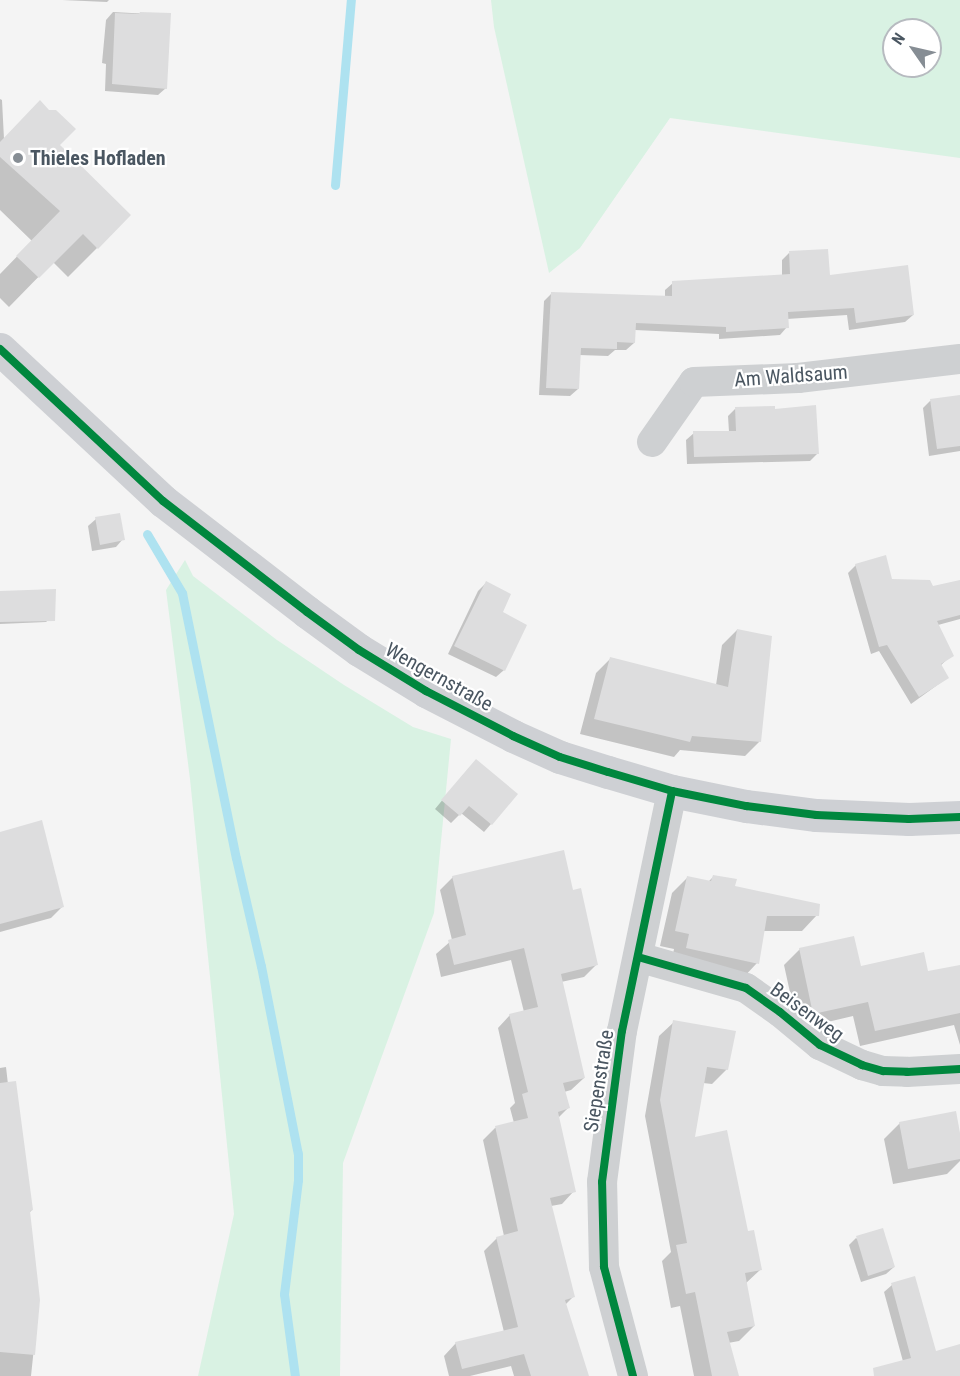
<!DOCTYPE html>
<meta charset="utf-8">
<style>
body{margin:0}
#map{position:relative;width:960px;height:1376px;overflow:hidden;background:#f4f4f4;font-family:"Roboto Condensed",sans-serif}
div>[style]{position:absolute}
.green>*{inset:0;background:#d9f2e3}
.shadow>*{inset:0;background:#0003}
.stream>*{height:9px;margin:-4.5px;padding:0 4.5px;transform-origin:4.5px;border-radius:4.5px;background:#aee2f0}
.building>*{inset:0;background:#ddddde}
.minor>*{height:30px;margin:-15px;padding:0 15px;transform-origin:15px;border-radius:15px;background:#ced0d2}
.secondary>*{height:33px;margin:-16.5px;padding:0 16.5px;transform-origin:16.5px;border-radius:16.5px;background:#ced0d4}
.cycleway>*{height:8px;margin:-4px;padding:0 4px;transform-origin:4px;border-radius:4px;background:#00873e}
.dots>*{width:16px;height:16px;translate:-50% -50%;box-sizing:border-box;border:3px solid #fff;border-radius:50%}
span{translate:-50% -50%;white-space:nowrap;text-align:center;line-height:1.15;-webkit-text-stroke:4.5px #fff;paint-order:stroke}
.poi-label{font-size:20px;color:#4a5661;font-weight:700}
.left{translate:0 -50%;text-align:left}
.street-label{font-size:20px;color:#4a5661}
.north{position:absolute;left:882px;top:18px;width:60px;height:60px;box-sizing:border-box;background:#fff;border:2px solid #b7bbc0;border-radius:50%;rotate:304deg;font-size:16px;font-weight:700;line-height:24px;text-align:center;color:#4a5661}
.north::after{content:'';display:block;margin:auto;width:21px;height:27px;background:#868d94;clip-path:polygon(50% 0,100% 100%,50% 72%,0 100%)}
</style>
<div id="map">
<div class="green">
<div style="clip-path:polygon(evenodd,491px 0,960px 0,960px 158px,670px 118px,580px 248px,549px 273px,494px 27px,491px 0,894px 30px,930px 30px,930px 66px,894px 66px,894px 30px)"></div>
<div style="clip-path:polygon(185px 560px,193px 576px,277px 640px,344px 685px,413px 727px,451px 739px,434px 913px,343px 1163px,340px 1376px,198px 1376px,234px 1214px,190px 779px,166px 590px)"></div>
</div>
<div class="shadow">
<div style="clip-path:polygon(62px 0,109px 0,107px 2px)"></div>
<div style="clip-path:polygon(113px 12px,169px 15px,166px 88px,158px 95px,105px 91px,106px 64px,102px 63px,106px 20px)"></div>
<div style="clip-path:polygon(0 99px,2px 100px,4px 139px,58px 145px,97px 248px,68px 277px,53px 262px,9px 307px,0 298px,0 274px,32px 241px,0 210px)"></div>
<div style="clip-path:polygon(789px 253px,828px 277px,913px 315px,905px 322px,849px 330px,847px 315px,787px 319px,787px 327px,780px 335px,719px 339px,719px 334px,635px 330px,634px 343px,626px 350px,615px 350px,608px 356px,579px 355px,578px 389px,570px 396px,539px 395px,544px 301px,551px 294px,665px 298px,665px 290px,673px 283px,782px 276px,782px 260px)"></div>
<div style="clip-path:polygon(960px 397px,960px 451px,929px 456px,923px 408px,930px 401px)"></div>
<div style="clip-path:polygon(735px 409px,818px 453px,810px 461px,687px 464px,686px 440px,694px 433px,729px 432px,728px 416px)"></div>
<div style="clip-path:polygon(96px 519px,123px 539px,116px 547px,92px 551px,88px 526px)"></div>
<div style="clip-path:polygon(856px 565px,891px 581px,932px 588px,960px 582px,960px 619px,938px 625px,952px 655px,940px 666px,947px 678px,911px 704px,879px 651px,871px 654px,848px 573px)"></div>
<div style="clip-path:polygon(486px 583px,504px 670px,496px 677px,448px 654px,478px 591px)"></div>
<div style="clip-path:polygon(0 592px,54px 615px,46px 622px,0 624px)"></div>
<div style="clip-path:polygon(737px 630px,760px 741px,745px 756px,680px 750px,674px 757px,580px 734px,596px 673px,611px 658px,716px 685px,722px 645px)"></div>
<div style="clip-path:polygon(469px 768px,491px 824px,484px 832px,461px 813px,451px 823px,435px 809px)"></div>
<div style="clip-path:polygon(0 833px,63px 906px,51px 918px,0 932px)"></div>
<div style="clip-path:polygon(714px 876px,734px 887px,817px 915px,802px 931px,763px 931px,757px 963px,742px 979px,671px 964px,674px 949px,660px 946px,672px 893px,688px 877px,708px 882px)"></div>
<div style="clip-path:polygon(453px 877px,572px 892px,597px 964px,584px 977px,561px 982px,584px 1078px,571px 1090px,564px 1092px,568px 1108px,558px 1118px,574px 1191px,562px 1204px,551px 1206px,573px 1297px,565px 1305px,588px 1376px,514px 1376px,511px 1366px,470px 1376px,449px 1376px,444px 1356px,456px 1343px,504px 1332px,484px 1251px,497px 1238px,504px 1236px,483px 1140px,495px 1128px,514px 1123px,510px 1108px,515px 1103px,498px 1028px,510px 1015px,524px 1012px,511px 960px,441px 977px,436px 954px,452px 940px,440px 890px)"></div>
<div style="clip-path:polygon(800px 949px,860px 967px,927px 973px,960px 966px,960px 1045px,954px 1025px,860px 1046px,853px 1016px,798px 1029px,784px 965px)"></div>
<div style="clip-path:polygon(674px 1022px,727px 1069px,712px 1084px,703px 1083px,693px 1139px,747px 1233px,760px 1270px,745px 1284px,754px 1326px,739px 1341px,728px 1343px,738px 1376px,694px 1376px,680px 1306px,671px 1308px,662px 1261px,671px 1252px,645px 1116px,659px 1036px)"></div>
<div style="clip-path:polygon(6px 1067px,12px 1119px,32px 1210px,29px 1213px,39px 1300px,31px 1376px,0 1376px,0 1068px)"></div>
<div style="clip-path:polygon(900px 1123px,960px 1141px,960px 1161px,947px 1174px,893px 1184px,884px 1139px)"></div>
<div style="clip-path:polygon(856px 1238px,894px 1267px,886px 1274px,861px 1282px,849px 1245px)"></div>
<div style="clip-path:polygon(892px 1285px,935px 1353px,960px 1346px,960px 1376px,907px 1376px,884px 1292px)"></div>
</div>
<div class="stream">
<div style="left:335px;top:185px;width:186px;rotate:-85.1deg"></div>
<div style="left:147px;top:534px;width:69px;rotate:59.3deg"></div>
<div style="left:182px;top:593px;width:270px;rotate:78.5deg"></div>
<div style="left:236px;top:858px;width:111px;rotate:77deg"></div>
<div style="left:261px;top:966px;width:192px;rotate:78.9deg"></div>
<div style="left:298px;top:1154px;width:26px;rotate:90deg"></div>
<div style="left:298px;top:1180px;width:115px;rotate:97deg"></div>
<div style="left:284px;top:1294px;width:83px;rotate:82.4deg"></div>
</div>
<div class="building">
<div style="clip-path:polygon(140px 12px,171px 13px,167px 89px,112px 84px,115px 13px,139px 14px)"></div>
<div style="clip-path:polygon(40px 100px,49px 110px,56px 110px,76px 129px,60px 145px,131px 215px,98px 249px,83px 234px,39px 278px,16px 256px,60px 211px,0 157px,0 142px)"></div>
<div style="clip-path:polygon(828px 249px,830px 275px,908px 265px,914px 315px,856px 323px,854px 308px,788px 312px,789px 328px,726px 332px,726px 327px,636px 323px,635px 343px,617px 342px,617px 349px,581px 348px,579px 389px,546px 388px,551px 292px,672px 296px,672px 281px,790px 274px,789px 251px)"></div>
<div style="clip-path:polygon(960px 395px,960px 446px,937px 449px,930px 399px)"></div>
<div style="clip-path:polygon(816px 405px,819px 454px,694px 457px,693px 431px,736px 431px,735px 407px,775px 406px,775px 409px)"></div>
<div style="clip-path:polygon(120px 513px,125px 540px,100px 545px,95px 517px)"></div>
<div style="clip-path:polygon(886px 555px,892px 579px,930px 580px,933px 586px,960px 580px,960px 615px,937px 621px,954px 656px,941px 664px,949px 678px,919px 697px,887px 645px,879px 647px,855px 564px)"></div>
<div style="clip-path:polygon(486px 581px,511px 594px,503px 612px,527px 625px,505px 671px,454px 646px)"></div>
<div style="clip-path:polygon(56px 589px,55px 621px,0 622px,0 591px)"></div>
<div style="clip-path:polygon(737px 629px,772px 636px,761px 742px,692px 736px,690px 742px,594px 719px,610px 657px,728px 687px)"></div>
<div style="clip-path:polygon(476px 759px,518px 794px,492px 825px,469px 806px,460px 816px,441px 800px)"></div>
<div style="clip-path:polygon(42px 820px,64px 907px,0 924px,0 832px)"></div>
<div style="clip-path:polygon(564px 850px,573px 890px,581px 888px,598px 965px,561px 974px,585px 1078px,563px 1083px,570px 1108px,558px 1112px,576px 1192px,550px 1198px,575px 1297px,565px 1300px,589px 1376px,531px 1376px,524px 1354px,462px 1369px,455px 1342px,518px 1327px,496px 1237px,518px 1231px,495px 1126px,528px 1118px,522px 1094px,528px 1092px,509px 1014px,538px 1007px,524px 948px,454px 965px,448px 940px,466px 935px,452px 876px)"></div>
<div style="clip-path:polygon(713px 875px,737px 879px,735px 886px,820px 904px,819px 916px,767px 916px,759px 964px,686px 948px,689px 934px,675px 931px,687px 876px,711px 881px)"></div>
<div style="clip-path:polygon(854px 936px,861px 966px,924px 952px,928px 971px,960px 965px,960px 1013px,875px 1031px,868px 1002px,813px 1014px,799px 948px)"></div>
<div style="clip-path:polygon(673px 1020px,736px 1031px,728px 1070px,707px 1067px,695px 1137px,727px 1130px,748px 1231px,754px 1230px,762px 1270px,745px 1273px,755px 1326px,727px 1332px,739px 1376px,712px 1376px,695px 1292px,686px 1294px,676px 1245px,687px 1243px,660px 1100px)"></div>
<div style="clip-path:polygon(16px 1081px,33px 1210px,30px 1211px,40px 1300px,35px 1355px,0 1352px,0 1083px)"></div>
<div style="clip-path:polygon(956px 1111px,960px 1133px,960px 1159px,908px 1169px,899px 1122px)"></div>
<div style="clip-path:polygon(883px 1228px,895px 1267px,868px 1276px,856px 1236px)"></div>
<div style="clip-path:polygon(915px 1276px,936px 1351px,960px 1344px,960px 1376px,874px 1376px,873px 1368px,911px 1358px,891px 1283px)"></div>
</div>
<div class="minor">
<div style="left:652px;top:442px;width:73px;rotate:-55deg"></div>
<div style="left:694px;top:382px;width:104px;rotate:-2.2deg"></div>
<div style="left:798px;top:378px;width:163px;rotate:-6.7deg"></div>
<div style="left:638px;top:957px;width:112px;rotate:16deg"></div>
<div style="left:746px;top:988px;width:42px;rotate:35.2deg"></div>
<div style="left:780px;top:1012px;width:52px;rotate:39.5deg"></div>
<div style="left:820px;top:1045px;width:47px;rotate:25.5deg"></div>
<div style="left:862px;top:1065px;width:22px;rotate:16deg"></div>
<div style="left:883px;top:1071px;width:24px;rotate:2deg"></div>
<div style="left:907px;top:1072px;width:53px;rotate:-3.2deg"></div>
<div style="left:633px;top:1376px;width:113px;rotate:-104.9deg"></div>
<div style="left:604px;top:1267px;width:85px;rotate:-91.3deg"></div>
<div style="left:602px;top:1182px;width:152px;rotate:-82.5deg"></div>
<div style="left:622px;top:1031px;width:245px;rotate:-78.2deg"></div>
</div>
<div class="secondary">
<div style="left:0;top:349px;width:223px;rotate:43deg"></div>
<div style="left:163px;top:501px;width:182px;rotate:37.6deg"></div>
<div style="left:307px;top:612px;width:64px;rotate:36.2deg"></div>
<div style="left:359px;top:650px;width:79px;rotate:31.5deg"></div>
<div style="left:426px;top:691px;width:98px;rotate:27.3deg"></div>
<div style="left:513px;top:736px;width:51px;rotate:24.1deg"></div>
<div style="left:560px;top:757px;width:50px;rotate:17.4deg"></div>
<div style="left:608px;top:772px;width:67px;rotate:16.5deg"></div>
<div style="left:672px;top:791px;width:76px;rotate:11.5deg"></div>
<div style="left:746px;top:806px;width:71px;rotate:7.3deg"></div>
<div style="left:816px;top:815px;width:93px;rotate:2.5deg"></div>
<div style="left:909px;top:819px;width:51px;rotate:-2.2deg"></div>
</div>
<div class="cycleway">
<div style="left:0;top:349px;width:223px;rotate:43deg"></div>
<div style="left:163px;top:501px;width:182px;rotate:37.6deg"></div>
<div style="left:307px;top:612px;width:64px;rotate:36.2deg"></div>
<div style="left:359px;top:650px;width:79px;rotate:31.5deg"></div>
<div style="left:426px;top:691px;width:98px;rotate:27.3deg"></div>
<div style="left:513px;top:736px;width:51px;rotate:24.1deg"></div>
<div style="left:560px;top:757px;width:50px;rotate:17.4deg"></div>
<div style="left:608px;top:772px;width:67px;rotate:16.5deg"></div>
<div style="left:672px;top:791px;width:76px;rotate:11.5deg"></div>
<div style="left:746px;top:806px;width:71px;rotate:7.3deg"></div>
<div style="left:816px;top:815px;width:93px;rotate:2.5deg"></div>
<div style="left:909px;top:819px;width:51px;rotate:-2.2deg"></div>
<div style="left:638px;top:957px;width:112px;rotate:16deg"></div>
<div style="left:746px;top:988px;width:42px;rotate:35.2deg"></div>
<div style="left:780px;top:1012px;width:52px;rotate:39.5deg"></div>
<div style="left:820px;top:1045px;width:47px;rotate:25.5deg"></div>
<div style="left:862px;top:1065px;width:22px;rotate:16deg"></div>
<div style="left:883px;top:1071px;width:24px;rotate:2deg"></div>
<div style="left:907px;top:1072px;width:53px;rotate:-3.2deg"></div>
<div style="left:633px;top:1376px;width:113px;rotate:-104.9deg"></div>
<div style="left:604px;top:1267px;width:85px;rotate:-91.3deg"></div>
<div style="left:602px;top:1182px;width:152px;rotate:-82.5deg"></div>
<div style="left:622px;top:1031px;width:245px;rotate:-78.2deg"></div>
</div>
<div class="dots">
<div style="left:18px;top:158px;background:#868d94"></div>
</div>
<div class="poi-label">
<span class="left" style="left:30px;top:158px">Thieles Hofladen</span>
</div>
<div class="street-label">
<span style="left:791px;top:376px;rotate:-4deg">Am Waldsaum</span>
<span style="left:439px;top:677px;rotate:29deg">Wengernstraße</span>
<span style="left:807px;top:1012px;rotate:36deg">Beisenweg</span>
<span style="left:599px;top:1081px;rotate:-81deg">Siepenstraße</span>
</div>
<div class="north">N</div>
</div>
